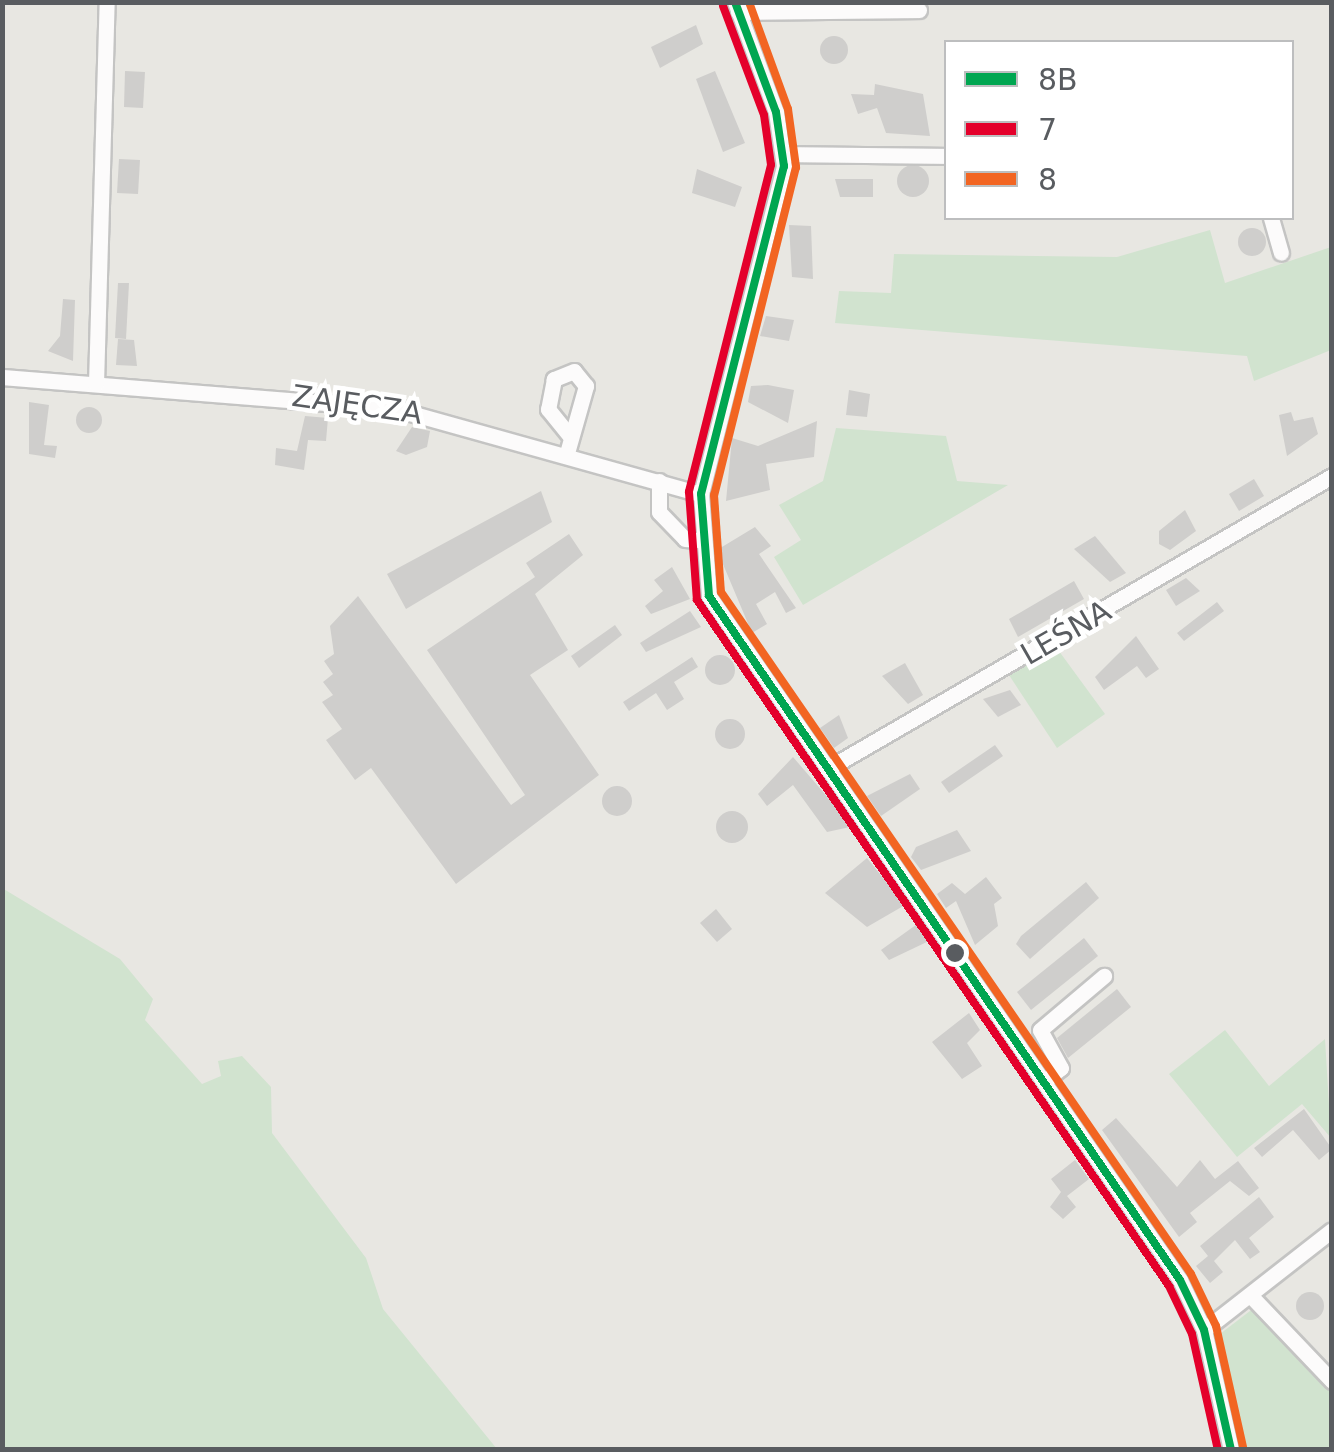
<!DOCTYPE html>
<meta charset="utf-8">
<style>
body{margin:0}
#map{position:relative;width:1334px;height:1452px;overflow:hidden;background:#e8e7e2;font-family:"DejaVu Sans",sans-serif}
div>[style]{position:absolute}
.green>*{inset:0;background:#d1e3cf}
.building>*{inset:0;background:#cfcecc}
.round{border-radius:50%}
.roads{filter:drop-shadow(2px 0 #c4c4c3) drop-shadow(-2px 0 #c4c4c3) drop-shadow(0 2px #c4c4c3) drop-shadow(0 -2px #c4c4c3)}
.minor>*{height:15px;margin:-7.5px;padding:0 7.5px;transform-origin:7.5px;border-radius:7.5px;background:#fcfbfb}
.bus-1>*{height:8px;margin:-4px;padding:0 4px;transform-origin:4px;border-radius:4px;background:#00a651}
.bus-2>*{height:8px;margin:-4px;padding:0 4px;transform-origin:4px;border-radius:4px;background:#e4002b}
.bus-3>*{height:8px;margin:-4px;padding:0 4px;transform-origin:4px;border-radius:4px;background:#f26522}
.dots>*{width:28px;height:28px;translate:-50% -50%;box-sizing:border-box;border:5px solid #fff;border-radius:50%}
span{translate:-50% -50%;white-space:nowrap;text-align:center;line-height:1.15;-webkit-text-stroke:9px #fff;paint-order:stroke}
.street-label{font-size:30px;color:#595c60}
.frame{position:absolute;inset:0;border:5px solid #595c60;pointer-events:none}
.legend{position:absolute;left:944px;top:40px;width:350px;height:180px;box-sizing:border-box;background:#fff;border:2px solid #bdbebf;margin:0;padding:12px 18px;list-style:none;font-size:30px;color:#595c60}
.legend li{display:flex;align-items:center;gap:20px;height:50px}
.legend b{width:50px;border:2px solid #bdbebf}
</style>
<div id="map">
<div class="green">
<div style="clip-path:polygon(1210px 230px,1225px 283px,1331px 247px,1331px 350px,1254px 381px,1247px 356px,835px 323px,839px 291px,891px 293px,894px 254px,1117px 257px)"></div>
<div style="clip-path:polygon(836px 428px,946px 436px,957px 481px,1008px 485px,803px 605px,774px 557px,801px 540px,779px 505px,823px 481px)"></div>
<div style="clip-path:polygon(1056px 647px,1105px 714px,1057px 748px,1009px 675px)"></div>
<div style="clip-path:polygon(2px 888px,120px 959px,153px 999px,145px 1020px,202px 1084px,221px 1076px,218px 1061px,242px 1056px,271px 1087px,272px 1133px,366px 1258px,383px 1309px,497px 1449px,3px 1449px)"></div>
<div style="clip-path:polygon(1225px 1030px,1269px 1086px,1325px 1039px,1331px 1138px,1302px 1104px,1237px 1157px,1169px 1074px)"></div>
<div style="clip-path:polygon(1263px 1301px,1331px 1370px,1331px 1449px,1244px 1449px,1220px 1334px)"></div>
</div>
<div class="building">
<div style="clip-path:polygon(696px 25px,703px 44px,660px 68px,651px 47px)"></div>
<div class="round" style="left:820px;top:36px;width:28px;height:28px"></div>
<div style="clip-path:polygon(125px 71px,145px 72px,143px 108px,124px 107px)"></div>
<div style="clip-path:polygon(715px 71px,745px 143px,723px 152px,696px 79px)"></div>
<div style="clip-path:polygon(875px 84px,923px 94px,930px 136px,886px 133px,877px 108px,858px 114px,851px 94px,874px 95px)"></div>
<div style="clip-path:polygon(119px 159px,140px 160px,138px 194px,117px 193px)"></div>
<div class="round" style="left:897px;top:165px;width:32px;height:32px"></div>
<div style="clip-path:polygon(697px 169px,742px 187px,735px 207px,692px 193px)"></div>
<div style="clip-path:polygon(835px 179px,873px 179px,873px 197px,840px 197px)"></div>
<div style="clip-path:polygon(789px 225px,811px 226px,813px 279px,792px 277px)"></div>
<div class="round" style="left:1238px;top:228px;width:28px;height:28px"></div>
<div style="clip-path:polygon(118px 283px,129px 283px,126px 339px,115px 338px)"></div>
<div style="clip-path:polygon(63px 299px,75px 300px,73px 361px,48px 351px,60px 336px)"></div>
<div style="clip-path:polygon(766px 316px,794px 320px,789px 341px,760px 336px)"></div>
<div style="clip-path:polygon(118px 339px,134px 340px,137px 366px,116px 365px)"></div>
<div style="clip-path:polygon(768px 385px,794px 390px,788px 423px,748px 402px,751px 386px)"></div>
<div style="clip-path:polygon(849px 390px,870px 394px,867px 417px,846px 415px)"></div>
<div style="clip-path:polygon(29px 402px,49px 405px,44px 445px,57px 446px,55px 458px,29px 454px)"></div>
<div class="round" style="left:76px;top:407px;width:26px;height:26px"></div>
<div style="clip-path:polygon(1291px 412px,1294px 421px,1313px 417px,1318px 434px,1287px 456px,1279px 415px)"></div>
<div style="clip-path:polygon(305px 416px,328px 418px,326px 441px,308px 440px,304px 470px,275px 465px,276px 448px,297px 451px)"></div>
<div style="clip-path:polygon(817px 421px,814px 457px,766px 464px,770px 490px,726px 501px,732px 438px,758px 446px)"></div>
<div style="clip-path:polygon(412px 427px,430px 431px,427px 447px,406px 455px,396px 451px)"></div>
<div style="clip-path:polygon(1254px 479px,1264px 496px,1239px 511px,1229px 494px)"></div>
<div style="clip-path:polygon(541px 491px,552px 522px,406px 609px,387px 574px)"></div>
<div style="clip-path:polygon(1185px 510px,1196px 531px,1170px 550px,1159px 544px,1159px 531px)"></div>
<div style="clip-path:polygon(755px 527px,771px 546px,759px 554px,796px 608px,786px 613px,775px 592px,756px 604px,767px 624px,752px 633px,717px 550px)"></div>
<div style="clip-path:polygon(569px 534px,583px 555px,535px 594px,568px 650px,530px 675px,599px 775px,456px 884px,371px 768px,355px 780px,326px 740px,342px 729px,322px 702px,333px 695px,323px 682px,333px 674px,324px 661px,334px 654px,330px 626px,358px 596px,511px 805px,525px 795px,427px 650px,535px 577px,526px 563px)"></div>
<div style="clip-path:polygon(1095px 536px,1126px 573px,1110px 582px,1074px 549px)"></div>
<div style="clip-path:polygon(672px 567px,690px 599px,651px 614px,645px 606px,663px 591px,654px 580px)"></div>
<div style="clip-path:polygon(1186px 578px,1200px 591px,1176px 606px,1166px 590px)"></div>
<div style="clip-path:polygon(1074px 581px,1084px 599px,1018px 637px,1009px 619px)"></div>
<div style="clip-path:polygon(1217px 602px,1224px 611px,1184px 641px,1177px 633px)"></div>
<div style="clip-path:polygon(690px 611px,701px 627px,646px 652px,640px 643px)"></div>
<div style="clip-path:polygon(615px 625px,622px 635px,579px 668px,571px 656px)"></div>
<div style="clip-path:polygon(1136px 636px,1159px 669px,1146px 678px,1137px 666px,1104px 690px,1095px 677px)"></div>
<div class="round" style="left:705px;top:655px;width:30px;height:30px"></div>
<div style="clip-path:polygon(692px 657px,698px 667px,674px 682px,684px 699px,667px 710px,656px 693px,629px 711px,623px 702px)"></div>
<div style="clip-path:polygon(905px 663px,923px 695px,908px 704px,882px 676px)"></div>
<div style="clip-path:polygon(1010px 690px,1021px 705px,998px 717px,983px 699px)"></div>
<div style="clip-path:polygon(839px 715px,848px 738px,834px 748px,820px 728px)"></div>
<div class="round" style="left:715px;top:719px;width:30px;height:30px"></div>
<div style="clip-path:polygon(995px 745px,1003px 756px,949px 793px,941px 782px)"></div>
<div style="clip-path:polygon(793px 757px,836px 807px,850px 827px,827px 832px,793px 785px,767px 806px,758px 794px)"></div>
<div style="clip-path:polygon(910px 774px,920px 789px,881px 816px,867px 796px)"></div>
<div class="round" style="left:602px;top:786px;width:30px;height:30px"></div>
<div class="round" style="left:716px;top:811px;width:32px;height:32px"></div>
<div style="clip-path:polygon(957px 830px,971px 851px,921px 870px,911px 857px,916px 847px)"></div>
<div style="clip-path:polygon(867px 858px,905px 905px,867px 927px,825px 893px)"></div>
<div style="clip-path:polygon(986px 877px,1002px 898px,994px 904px,998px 926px,975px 945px,956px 901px,946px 908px,937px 894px,952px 883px,965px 894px)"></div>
<div style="clip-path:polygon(1086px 882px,1099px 898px,1030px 959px,1016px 944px,1021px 936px)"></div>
<div style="clip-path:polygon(716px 909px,732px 929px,717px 942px,700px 923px)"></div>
<div style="clip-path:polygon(920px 922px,931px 940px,889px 960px,881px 950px)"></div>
<div style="clip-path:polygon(1084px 938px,1098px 956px,1031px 1010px,1017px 992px)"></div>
<div style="clip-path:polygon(1117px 989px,1131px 1007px,1068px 1058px,1057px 1038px)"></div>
<div style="clip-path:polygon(969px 1013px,980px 1030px,967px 1043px,982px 1066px,962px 1079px,932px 1042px)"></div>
<div style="clip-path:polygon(1304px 1109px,1332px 1149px,1319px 1160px,1293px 1130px,1262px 1157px,1254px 1148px)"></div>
<div style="clip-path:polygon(1116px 1118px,1177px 1187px,1200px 1160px,1215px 1179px,1238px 1161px,1259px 1188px,1249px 1196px,1230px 1181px,1190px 1213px,1197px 1222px,1179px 1237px,1102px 1130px)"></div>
<div style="clip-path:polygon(1075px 1160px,1089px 1179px,1067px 1196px,1076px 1207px,1063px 1219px,1050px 1207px,1061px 1192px,1051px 1179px)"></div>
<div style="clip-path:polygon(1259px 1197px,1274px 1217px,1249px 1238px,1260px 1252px,1250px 1259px,1235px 1240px,1214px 1261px,1223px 1272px,1210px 1283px,1196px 1266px,1208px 1256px,1200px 1246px)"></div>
<div class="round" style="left:1296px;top:1292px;width:28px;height:28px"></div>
</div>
<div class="roads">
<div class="minor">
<div style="left:735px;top:2px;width:117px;rotate:69.6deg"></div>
<div style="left:776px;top:112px;width:55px;rotate:81.6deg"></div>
<div style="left:784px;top:166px;width:338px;rotate:104.2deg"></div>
<div style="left:701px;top:494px;width:102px;rotate:85.5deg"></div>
<div style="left:709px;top:596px;width:830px;rotate:55.45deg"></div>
<div style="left:1180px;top:1280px;width:55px;rotate:64.4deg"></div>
<div style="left:1204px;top:1330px;width:123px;rotate:77.3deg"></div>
<div style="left:738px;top:12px;width:181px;rotate:-0.6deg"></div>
<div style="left:784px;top:154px;width:162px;rotate:0.7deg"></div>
<div style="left:1271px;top:218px;width:36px;rotate:74deg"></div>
<div style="left:2px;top:377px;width:395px;rotate:4.6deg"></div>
<div style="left:396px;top:409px;width:317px;rotate:15.6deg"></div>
<div style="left:96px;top:384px;width:382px;rotate:-88.4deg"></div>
<div style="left:567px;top:453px;width:70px;rotate:-74.2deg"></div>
<div style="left:586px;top:386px;width:19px;rotate:-129deg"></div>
<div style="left:574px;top:371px;width:22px;rotate:158deg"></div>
<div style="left:554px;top:379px;width:31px;rotate:101deg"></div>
<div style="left:548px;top:409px;width:36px;rotate:51deg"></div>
<div style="left:659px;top:481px;width:31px;rotate:90deg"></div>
<div style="left:659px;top:512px;width:37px;rotate:46deg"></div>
<div style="left:685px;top:539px;width:13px;rotate:4deg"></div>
<div style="left:827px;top:769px;width:584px;rotate:-30.12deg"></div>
<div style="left:1046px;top:1080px;width:19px;rotate:-39deg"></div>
<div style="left:1061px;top:1068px;width:43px;rotate:-118.9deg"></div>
<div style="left:1040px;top:1030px;width:84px;rotate:-40.2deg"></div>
<div style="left:1250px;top:1295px;width:119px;rotate:46.4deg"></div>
<div style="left:1204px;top:1330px;width:162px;rotate:-38deg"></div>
</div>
</div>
<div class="bus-1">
<div style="left:735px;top:2px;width:117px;rotate:69.6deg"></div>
<div style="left:776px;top:112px;width:55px;rotate:81.6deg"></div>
<div style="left:784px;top:166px;width:338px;rotate:104.2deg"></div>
<div style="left:701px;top:494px;width:102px;rotate:85.5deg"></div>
<div style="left:709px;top:596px;width:830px;rotate:55.45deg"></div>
<div style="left:1180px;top:1280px;width:55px;rotate:64.4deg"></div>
<div style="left:1204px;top:1330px;width:123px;rotate:77.3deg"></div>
</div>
<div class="bus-2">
<div style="left:723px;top:6px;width:116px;rotate:69.4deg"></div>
<div style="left:764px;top:115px;width:50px;rotate:82deg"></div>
<div style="left:771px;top:165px;width:337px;rotate:104.1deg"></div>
<div style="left:689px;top:492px;width:108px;rotate:85.8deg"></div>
<div style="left:697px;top:600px;width:833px;rotate:55.47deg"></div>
<div style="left:1169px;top:1286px;width:53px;rotate:64.4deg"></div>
<div style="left:1192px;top:1334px;width:119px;rotate:77.4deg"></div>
</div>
<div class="bus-3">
<div style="left:749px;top:2px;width:114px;rotate:70deg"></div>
<div style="left:788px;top:109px;width:59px;rotate:82.1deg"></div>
<div style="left:796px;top:167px;width:338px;rotate:104deg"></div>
<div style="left:714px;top:495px;width:97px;rotate:85.9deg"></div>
<div style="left:721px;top:592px;width:828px;rotate:55.43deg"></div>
<div style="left:1191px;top:1274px;width:58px;rotate:64.3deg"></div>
<div style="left:1216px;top:1326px;width:124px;rotate:77.4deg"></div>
</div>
<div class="dots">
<div style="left:955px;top:953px;background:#595c60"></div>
</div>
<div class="street-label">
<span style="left:357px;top:405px;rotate:8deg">ZAJĘCZA</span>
<span style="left:1066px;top:633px;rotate:-30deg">LEŚNA</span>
</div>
<div class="frame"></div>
<ul class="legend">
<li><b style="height:12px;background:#00a651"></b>8B</li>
<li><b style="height:12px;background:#e4002b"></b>7</li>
<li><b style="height:12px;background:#f26522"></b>8</li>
</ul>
</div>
